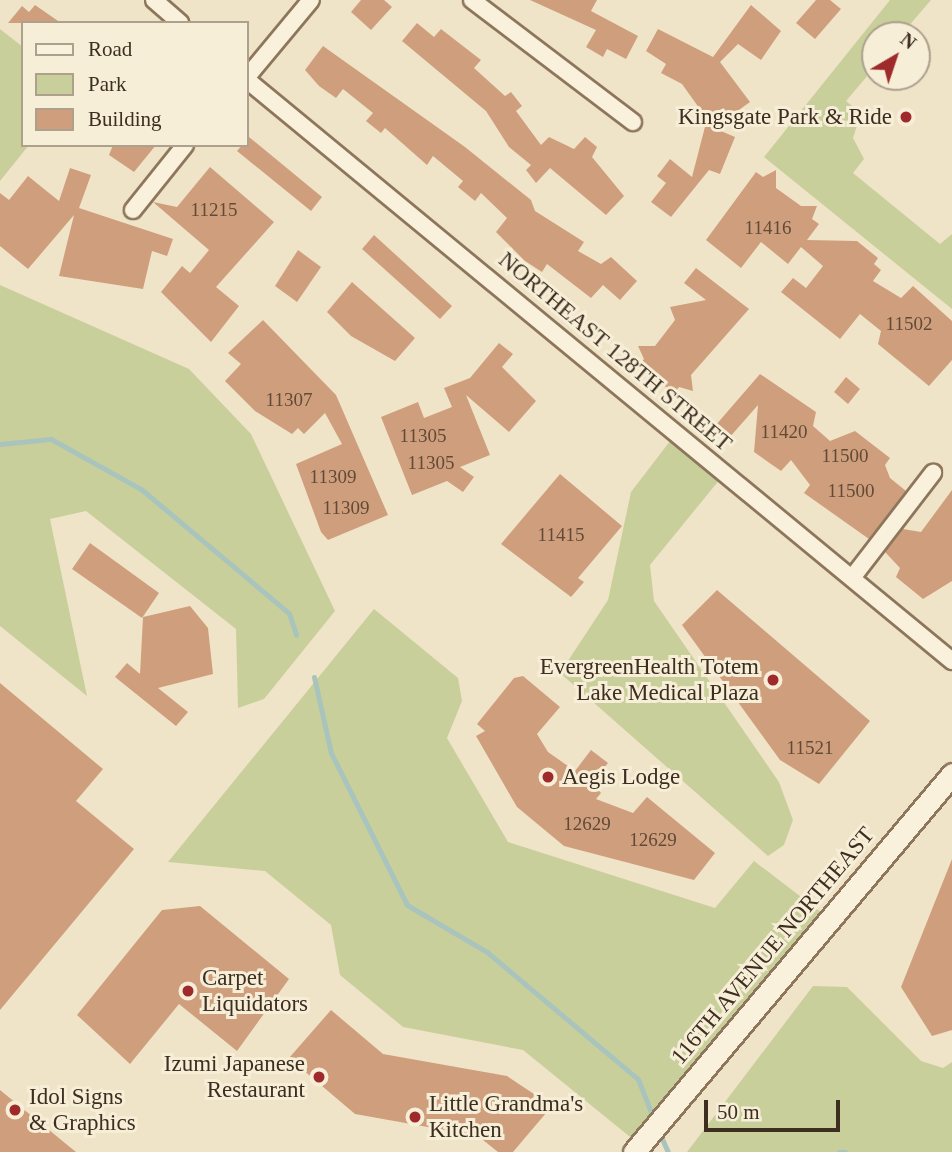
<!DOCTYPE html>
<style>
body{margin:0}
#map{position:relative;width:952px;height:1152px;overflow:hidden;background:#f0e4c8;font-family:Georgia,serif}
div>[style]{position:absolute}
.green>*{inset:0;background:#c9cf9b}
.stream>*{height:5px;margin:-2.5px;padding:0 2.5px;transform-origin:2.5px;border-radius:2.5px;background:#a9c4bc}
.building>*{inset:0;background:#cf9f7d}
.roads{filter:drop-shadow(2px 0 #8d765c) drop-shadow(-2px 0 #8d765c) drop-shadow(0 2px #8d765c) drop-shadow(0 -2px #8d765c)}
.minor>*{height:16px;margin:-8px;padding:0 8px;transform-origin:8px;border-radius:8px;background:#faf1dc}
.tertiary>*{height:21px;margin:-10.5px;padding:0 10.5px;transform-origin:10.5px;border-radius:10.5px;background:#faf1dc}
.dots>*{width:19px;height:19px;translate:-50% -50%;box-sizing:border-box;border:4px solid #f7eed8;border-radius:50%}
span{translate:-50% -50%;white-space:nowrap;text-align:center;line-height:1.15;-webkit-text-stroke:6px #f7eed8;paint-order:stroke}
.number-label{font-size:19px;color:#624a37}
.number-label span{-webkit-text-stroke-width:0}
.poi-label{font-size:23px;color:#3d2e20}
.right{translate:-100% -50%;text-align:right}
.left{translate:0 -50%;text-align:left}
.street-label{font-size:23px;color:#3d2e20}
.legend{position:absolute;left:21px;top:21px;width:228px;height:126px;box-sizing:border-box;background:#f7eed8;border:2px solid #ada18e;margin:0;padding:9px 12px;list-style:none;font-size:21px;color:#3d2e20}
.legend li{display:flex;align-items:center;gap:14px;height:35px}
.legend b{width:35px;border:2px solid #ada18e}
.north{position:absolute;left:861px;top:21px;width:70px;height:70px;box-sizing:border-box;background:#f7eed8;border:2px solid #ada18e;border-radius:50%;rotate:39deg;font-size:19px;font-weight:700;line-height:28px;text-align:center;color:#3d2e20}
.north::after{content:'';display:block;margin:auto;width:24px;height:32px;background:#9e2a2b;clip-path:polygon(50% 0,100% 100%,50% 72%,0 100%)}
.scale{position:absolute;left:704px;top:1100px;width:136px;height:32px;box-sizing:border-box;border:4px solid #3d2e20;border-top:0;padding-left:9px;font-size:21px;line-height:24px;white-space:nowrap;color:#3d2e20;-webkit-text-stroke:5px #f7eed8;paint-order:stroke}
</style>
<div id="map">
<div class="green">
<div style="clip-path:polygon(890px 0,931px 0,901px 35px,875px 35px,875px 67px,846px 101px,861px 113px,853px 138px,864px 159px,853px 173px,940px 244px,952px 234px,952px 309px,764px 157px)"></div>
<div style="clip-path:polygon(0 29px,23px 47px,23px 145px,29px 145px,0 181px)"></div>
<div style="clip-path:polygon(0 285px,189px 369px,251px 434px,335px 611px,264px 699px,238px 708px,236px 629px,86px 511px,50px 519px,87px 696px,0 626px)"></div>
<div style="clip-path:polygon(677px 432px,725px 473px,650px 565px,654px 601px,779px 782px,793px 820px,784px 845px,768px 856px,560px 673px,608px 600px,631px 492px)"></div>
<div style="clip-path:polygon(374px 609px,458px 678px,462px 701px,447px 738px,508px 842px,715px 908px,754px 861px,830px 919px,640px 1145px,523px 1050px,403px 1027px,340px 975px,331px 925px,265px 871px,168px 862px)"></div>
<div style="clip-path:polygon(813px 986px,847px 987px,921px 1061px,943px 1068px,952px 1062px,952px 1152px,687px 1152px)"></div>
</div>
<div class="stream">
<div style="left:0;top:444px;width:51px;rotate:-5.6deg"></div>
<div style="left:51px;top:439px;width:103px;rotate:29.1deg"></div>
<div style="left:141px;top:489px;width:193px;rotate:40deg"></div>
<div style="left:289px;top:613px;width:23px;rotate:72deg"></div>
<div style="left:314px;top:677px;width:78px;rotate:77.4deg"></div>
<div style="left:331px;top:753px;width:170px;rotate:63.4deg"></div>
<div style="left:407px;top:905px;width:93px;rotate:30.4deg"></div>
<div style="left:487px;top:952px;width:197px;rotate:40.1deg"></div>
<div style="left:638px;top:1079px;width:44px;rotate:68.7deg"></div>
<div style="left:659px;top:1132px;width:22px;rotate:66deg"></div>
<div style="left:839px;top:1152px;width:6px"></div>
</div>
<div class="building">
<div style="clip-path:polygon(361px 0,384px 0,392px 7px,371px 30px,351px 12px)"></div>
<div style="clip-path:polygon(530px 0,597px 0,591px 11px,638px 36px,626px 59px,607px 49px,603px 57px,586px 47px,596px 30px)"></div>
<div style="clip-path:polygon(816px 0,830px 0,841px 9px,815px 39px,796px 23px)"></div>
<div style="clip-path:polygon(35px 5px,61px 23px,8px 23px,22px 6px,29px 12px)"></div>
<div style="clip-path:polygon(751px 5px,781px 31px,761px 60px,738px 44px,720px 62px,750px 102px,714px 128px,735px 137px,720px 174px,709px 170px,671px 217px,651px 202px,666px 183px,657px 176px,670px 159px,692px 177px,707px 119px,682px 84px,661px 73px,666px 64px,646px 51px,658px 29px,713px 57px)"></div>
<div style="clip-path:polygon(417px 23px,434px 37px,441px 29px,481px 60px,474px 68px,505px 96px,511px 92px,522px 106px,516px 111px,541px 145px,549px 137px,574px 149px,585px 137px,597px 147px,592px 157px,624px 196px,606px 215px,550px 168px,536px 183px,526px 170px,531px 165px,509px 147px,486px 111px,402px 41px)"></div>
<div style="clip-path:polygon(323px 46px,465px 147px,531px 200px,535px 211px,584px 242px,578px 251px,601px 264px,611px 257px,637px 281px,620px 300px,603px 285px,591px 298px,547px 264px,542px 272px,525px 261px,496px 232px,507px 218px,481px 193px,475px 201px,458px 187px,463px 181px,433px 156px,427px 165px,385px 128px,381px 133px,366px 121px,373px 113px,343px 89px,336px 98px,319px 86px,305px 70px)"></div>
<div style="clip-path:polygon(249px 137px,322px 197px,311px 211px,237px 151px)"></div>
<div style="clip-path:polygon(113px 145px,156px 145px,134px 172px,109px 155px)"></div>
<div style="clip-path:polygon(210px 167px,274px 222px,216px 287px,239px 306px,211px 342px,161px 292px,182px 266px,190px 273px,209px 250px,153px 202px,177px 207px)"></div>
<div style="clip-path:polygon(70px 168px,91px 175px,79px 208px,173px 239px,167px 256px,152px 251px,143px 289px,59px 276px,74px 215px,28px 269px,0 246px,0 193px,9px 200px,28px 176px,59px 201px)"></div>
<div style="clip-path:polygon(776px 170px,776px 188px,801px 206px,817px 206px,812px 219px,819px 224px,807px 240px,857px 241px,878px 258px,874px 264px,881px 270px,873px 281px,901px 298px,913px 286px,952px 321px,952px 360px,929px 386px,878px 344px,881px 331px,860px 314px,840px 339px,781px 292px,793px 278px,806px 288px,823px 266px,801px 247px,788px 264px,761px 242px,741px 268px,706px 240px,756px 172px,763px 177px)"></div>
<div style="clip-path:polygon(374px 235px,452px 306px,440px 319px,362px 249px)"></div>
<div style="clip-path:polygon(298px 250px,321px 267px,297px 302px,275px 286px)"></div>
<div style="clip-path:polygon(696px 268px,749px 309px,691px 375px,693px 391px,679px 387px,674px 394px,639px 365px,644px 359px,638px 346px,655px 346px,675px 320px,670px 307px,706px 300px,684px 283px)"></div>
<div style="clip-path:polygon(352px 282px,415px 338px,395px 361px,351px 336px,327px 312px)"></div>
<div style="clip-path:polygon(263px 320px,336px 395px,388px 515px,328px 540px,321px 532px,296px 464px,342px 444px,325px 413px,304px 434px,298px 428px,292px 434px,255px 411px,225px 381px,241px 364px,228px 353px)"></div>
<div style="clip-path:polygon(499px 343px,513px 354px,502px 367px,536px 401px,509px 432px,466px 395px,490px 455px,460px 467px,474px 477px,463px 492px,447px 481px,412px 495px,381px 417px,418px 402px,424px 418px,452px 407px,444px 388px,470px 378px)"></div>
<div style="clip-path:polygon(760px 374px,816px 412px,813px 426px,830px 441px,855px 431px,890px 458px,885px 465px,890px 478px,906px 491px,869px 539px,804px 493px,810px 485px,791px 460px,781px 471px,754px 452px,758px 405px,729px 438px,715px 426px)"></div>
<div style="clip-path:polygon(846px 377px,860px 389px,848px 404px,834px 392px)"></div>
<div style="clip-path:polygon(560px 474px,622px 526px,578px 578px,584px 582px,571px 597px,501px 544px)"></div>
<div style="clip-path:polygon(952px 490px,952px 581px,923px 599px,896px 577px,900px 568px,885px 552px,903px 529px,921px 532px)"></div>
<div style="clip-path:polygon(90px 543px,159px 593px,142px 618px,72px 569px)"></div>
<div style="clip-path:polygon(717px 590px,870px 721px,819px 784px,780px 760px,682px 625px)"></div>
<div style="clip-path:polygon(190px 606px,208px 628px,213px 674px,158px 688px,188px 712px,176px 726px,115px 677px,127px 663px,140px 674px,143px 617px)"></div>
<div style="clip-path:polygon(523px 676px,560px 707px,537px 734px,548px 752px,575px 771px,591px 750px,608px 763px,592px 783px,601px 793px,596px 799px,633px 813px,647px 797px,715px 853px,694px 880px,564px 846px,517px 807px,476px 736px,485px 731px,477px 724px,514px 678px)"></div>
<div style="clip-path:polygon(0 683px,103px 769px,76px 801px,134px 849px,0 1010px)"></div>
<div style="clip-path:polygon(952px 859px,952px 1030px,932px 1036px,901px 987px)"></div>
<div style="clip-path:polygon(200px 906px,289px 979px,237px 1051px,179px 1004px,130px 1064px,77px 1015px,162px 910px)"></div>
<div style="clip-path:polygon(331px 1010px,383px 1054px,507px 1076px,552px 1106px,513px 1152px,498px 1152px,478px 1136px,355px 1114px,289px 1058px)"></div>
<div style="clip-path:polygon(0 1090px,76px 1152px,0 1152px)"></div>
</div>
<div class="roads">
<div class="minor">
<div style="left:154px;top:0;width:35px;rotate:41deg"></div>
<div style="left:472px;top:0;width:202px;rotate:37.2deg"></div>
<div style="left:247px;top:77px;width:100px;rotate:-50.3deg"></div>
<div style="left:247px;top:80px;width:914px;rotate:39.49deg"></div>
<div style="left:133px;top:210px;width:83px;rotate:-51.3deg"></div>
<div style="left:852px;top:578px;width:133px;rotate:-52.4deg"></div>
</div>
<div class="tertiary">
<div style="left:634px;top:1152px;width:494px;rotate:-49.9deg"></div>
</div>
</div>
<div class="dots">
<div style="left:906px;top:117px;background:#9e2a2b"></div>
<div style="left:773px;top:680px;background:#9e2a2b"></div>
<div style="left:548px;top:777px;background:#9e2a2b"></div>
<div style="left:188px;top:991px;background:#9e2a2b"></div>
<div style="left:319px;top:1077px;background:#9e2a2b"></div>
<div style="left:15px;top:1110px;background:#9e2a2b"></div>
<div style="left:415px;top:1117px;background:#9e2a2b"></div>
</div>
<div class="number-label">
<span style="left:214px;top:210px">11215</span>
<span style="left:768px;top:228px">11416</span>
<span style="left:909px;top:324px">11502</span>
<span style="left:289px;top:400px">11307</span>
<span style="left:784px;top:432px">11420</span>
<span style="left:423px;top:436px">11305</span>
<span style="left:845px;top:456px">11500</span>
<span style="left:431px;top:463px">11305</span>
<span style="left:333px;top:477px">11309</span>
<span style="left:851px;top:491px">11500</span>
<span style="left:346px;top:508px">11309</span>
<span style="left:561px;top:535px">11415</span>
<span style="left:810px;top:748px">11521</span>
<span style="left:587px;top:824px">12629</span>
<span style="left:653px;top:840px">12629</span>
</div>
<div class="poi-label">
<span class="right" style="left:892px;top:117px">Kingsgate Park &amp; Ride</span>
<span class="right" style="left:759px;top:680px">EvergreenHealth Totem<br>Lake Medical Plaza</span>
<span class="left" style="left:562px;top:777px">Aegis Lodge</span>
<span class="left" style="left:202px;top:991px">Carpet<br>Liquidators</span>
<span class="right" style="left:305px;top:1077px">Izumi Japanese<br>Restaurant</span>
<span class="left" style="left:29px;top:1110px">Idol Signs<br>&amp; Graphics</span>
<span class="left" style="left:429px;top:1117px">Little Grandma's<br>Kitchen</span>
</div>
<div class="street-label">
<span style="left:615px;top:352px;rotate:40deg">NORTHEAST 128TH STREET</span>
<span style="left:773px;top:946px;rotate:-50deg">116TH AVENUE NORTHEAST</span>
</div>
<ul class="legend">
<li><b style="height:9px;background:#faf1dc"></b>Road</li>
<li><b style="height:19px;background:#c9cf9b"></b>Park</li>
<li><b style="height:19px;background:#cf9f7d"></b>Building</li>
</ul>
<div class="north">N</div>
<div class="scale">50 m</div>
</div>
